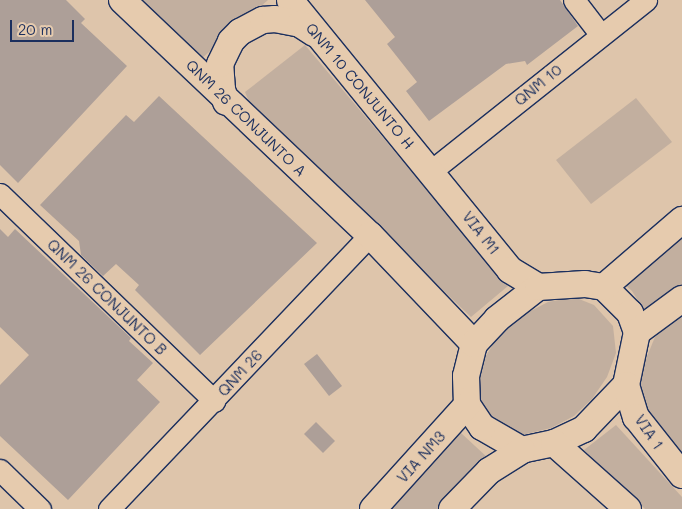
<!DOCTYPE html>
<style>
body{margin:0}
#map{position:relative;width:682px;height:509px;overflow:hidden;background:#dec5ab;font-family:Mali,sans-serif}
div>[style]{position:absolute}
.green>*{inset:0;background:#c2af9f}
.building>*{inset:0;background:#ad9f98}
.roads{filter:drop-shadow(1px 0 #1b2f5e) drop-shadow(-1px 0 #1b2f5e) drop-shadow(0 1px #1b2f5e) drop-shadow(0 -1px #1b2f5e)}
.minor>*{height:21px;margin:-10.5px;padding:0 10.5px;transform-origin:10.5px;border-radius:10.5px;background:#e6cbae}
.major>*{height:26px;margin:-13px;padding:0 13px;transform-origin:13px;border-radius:13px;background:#e6cbae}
span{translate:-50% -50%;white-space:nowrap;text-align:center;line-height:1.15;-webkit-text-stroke:4px #e6cbae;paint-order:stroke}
.street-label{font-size:15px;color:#1b2f5e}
.scale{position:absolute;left:10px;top:20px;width:64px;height:22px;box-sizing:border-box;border:2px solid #1b2f5e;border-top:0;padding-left:6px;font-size:15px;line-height:18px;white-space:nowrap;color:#1b2f5e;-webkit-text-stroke:4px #e6cbae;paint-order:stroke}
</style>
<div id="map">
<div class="green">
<div style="clip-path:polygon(139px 0,268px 0,200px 60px)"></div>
<div style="clip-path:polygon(305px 45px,508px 286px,471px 317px,252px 109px,245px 92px)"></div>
<div style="clip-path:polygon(636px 98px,672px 142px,591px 204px,556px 160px)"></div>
<div style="clip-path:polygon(682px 237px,682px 284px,645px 312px,632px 291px,623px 283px)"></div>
<div style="clip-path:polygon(574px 297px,594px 305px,613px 326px,616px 353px,607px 377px,592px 399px,574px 416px,551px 428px,522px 435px,503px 431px,480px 406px,479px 372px,484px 359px,495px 341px,521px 316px,548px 302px)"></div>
<div style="clip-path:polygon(682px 314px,682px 461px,659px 436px,641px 399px,640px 386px,641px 371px,655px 337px)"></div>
<div style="clip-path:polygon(616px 425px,682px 497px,682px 509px,645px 509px,584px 450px)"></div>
<div style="clip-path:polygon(461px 433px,488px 458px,443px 509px,387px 509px)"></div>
</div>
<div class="building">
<div style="clip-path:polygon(0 0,66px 0,85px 19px,81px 23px,127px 66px,18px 183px,0 165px)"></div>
<div style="clip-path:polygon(365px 0,560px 0,578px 26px,527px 65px,525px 61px,506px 64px,429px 121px,406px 91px,417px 82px,387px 44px,395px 37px)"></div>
<div style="clip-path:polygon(159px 96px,317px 243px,200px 355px,135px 290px,139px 285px,116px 264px,103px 276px,81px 255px,79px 241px,40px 205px,126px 115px,134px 122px)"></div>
<div style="clip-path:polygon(0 229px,8px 237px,15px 229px,131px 338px,129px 341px,153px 363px,137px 380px,160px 402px,68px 500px,0 436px,0 385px,29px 355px,0 327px)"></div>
<div style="clip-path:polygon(317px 354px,342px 386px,329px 396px,304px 364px)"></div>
<div style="clip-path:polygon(316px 422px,335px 441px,323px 453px,304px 434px)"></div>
</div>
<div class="roads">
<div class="minor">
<div style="left:574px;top:0;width:44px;rotate:52.4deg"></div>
<div style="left:431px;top:171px;width:275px;rotate:-38.5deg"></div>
<div style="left:0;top:194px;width:298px;rotate:44deg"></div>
<div style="left:0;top:470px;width:56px;rotate:44.3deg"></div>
<div style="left:109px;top:509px;width:378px;rotate:-46.4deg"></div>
</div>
<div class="major">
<div style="left:122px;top:0;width:342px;rotate:43.5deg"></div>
<div style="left:370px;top:235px;width:151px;rotate:46.3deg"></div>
<div style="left:290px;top:0;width:348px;rotate:50.8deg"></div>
<div style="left:510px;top:270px;width:33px;rotate:31deg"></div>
<div style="left:226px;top:102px;width:13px;rotate:-108deg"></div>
<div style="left:222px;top:90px;width:26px;rotate:-94deg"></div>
<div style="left:220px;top:64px;width:25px;rotate:-64deg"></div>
<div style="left:231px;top:41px;width:13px;rotate:-45deg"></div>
<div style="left:240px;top:32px;width:26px;rotate:-28deg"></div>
<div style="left:263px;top:20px;width:12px;rotate:-5deg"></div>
<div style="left:275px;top:19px;width:25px;rotate:11deg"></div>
<div style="left:300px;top:24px;width:17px;rotate:33deg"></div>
<div style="left:585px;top:284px;width:19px;rotate:9deg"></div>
<div style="left:604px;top:287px;width:37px;rotate:45deg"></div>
<div style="left:630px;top:313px;width:20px;rotate:70deg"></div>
<div style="left:637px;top:332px;width:54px;rotate:101.7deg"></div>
<div style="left:626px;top:385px;width:61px;rotate:133.7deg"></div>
<div style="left:584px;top:429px;width:33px;rotate:155deg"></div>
<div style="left:554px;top:443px;width:33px;rotate:168deg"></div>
<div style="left:522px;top:450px;width:46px;rotate:-150.1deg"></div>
<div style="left:482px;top:427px;width:27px;rotate:-124deg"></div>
<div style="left:467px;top:405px;width:29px;rotate:-92deg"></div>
<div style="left:466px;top:376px;width:33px;rotate:-76deg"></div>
<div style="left:474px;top:344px;width:34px;rotate:-47deg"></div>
<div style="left:497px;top:319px;width:52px;rotate:-38deg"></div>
<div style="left:538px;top:287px;width:47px;rotate:-3.7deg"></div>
<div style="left:604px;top:287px;width:103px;rotate:-40.7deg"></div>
<div style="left:637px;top:332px;width:56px;rotate:-36.3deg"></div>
<div style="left:626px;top:385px;width:34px;rotate:73deg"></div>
<div style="left:636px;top:417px;width:74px;rotate:51.6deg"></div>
<div style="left:554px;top:443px;width:99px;rotate:41.7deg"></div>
<div style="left:373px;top:509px;width:140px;rotate:-47.9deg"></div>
<div style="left:452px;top:509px;width:53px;rotate:-45.8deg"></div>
<div style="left:489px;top:471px;width:39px;rotate:-32deg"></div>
</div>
</div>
<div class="street-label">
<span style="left:538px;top:85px;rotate:-39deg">QNM 10</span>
<span style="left:360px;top:86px;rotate:50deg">QNM 10 CONJUNTO H</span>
<span style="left:246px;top:118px;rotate:44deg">QNM 26 CONJUNTO A</span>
<span style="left:481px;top:233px;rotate:52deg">VIA M1</span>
<span style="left:107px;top:297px;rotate:44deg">QNM 26 CONJUNTO B</span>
<span style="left:240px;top:373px;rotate:-47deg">QNM 26</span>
<span style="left:649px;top:432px;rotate:56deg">VIA 1</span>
<span style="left:421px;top:457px;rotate:-48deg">VIA NM3</span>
</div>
<div class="scale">20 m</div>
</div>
